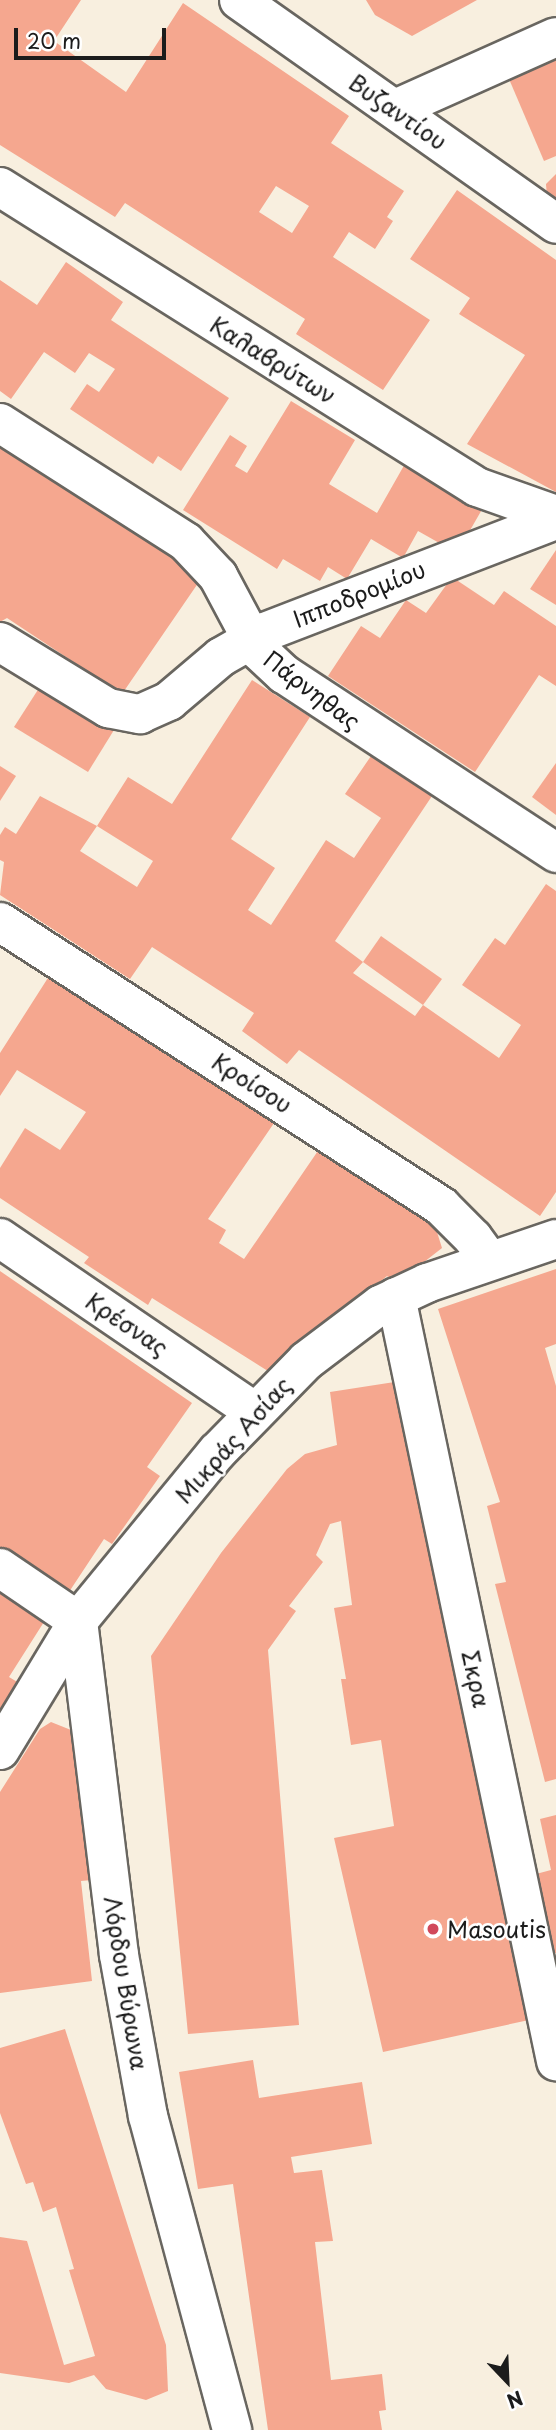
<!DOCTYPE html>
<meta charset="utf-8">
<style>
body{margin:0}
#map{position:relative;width:556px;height:2430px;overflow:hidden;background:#f8efdf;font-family:"Playpen Sans",sans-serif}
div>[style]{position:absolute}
.building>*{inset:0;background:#f5a78f}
.roads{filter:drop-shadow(2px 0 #696660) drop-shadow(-2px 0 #696660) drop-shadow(0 2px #696660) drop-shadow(0 -2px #696660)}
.minor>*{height:38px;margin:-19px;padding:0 19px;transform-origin:19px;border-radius:19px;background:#fff}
.tertiary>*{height:38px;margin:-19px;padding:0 19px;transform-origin:19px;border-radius:19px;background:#fff}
.dots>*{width:19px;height:19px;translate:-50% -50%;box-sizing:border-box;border:4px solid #fff;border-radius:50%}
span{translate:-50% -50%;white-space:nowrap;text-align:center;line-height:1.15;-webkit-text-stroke:5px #fff;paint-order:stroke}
.street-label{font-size:23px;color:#1c1c1c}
.poi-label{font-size:23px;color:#1c1c1c}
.left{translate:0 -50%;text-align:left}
.north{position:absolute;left:472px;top:2346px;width:70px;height:70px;-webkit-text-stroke:5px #fff;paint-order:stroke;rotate:157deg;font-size:19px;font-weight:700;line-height:28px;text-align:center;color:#1c1c1c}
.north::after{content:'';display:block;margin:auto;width:24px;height:32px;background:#1c1c1c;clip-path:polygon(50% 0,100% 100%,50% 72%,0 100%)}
.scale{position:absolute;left:14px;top:28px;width:152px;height:32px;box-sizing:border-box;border:4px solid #1c1c1c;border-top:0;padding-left:9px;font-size:21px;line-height:24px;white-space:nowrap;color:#1c1c1c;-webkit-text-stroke:5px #fff;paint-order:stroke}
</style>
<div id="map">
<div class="building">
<div style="clip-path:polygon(evenodd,0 0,81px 0,54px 41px,126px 92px,183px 3px,349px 116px,331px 143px,404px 191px,387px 217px,393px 221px,375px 249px,349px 232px,333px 257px,430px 320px,383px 390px,296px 334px,305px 319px,125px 203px,115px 217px,0 145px,0 0,276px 186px,309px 206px,292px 233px,259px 212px,276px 186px)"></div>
<div style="clip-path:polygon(366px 0,477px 0,412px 36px,375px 15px)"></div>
<div style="clip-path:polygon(556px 59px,556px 156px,544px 161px,509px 79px)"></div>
<div style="clip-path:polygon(556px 174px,556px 203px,547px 197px,546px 184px)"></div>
<div style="clip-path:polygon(457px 190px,556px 260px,556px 492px,467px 444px,525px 355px,459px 314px,470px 298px,410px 259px)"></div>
<div style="clip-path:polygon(66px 262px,123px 302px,111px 320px,229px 398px,181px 471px,158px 456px,153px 464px,70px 409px,87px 384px,99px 392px,115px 369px,89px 353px,75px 373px,44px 352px,11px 399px,0 391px,0 280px,37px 305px)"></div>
<div style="clip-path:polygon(291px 401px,355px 440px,329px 484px,377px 513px,406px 462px,484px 506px,457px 553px,418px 531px,403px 558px,371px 539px,347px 579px,328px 567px,320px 581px,283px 559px,277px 569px,183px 510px,230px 435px,247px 446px,235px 466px,247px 473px)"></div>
<div style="clip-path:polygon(0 448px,203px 576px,122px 694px,7px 618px,0 622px)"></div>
<div style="clip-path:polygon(556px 550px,556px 605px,530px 589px)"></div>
<div style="clip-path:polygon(452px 577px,494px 605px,504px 591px,556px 626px,556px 686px,539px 675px,475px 772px,328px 676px,361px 626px,380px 638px,406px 600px,426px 613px)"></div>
<div style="clip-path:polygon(252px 680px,310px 717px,231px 839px,275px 868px,248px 910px,271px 925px,326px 840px,354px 858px,381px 818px,345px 794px,371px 756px,432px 796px,335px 941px,363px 962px,353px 973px,415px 1016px,423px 1005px,499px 1058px,521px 1025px,462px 985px,495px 938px,505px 945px,546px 884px,556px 891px,556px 1192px,540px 1216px,299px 1050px,287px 1064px,242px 1031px,254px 1013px,152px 947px,130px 979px,0 895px,4px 862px,0 860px,0 835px,5px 827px,16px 834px,40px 796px,97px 826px,80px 851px,137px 887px,153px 861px,97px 826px,128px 777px,172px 804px)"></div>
<div style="clip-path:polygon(41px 685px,114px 730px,88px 772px,14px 727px)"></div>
<div style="clip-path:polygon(556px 763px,556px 815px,532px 797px)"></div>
<div style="clip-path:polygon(0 766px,16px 776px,0 801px)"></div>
<div style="clip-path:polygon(381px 936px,442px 979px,423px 1005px,363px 962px)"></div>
<div style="clip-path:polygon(53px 970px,283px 1110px,208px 1219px,226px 1230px,219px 1243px,244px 1259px,324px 1142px,432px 1216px,442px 1248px,396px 1284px,387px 1276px,271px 1373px,152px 1298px,148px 1305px,84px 1263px,89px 1257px,0 1198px,0 1168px,25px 1128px,60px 1150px,86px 1112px,17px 1070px,0 1096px,0 1053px)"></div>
<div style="clip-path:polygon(556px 1269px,556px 1344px,545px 1348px,556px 1386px,556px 1779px,545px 1782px,495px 1584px,506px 1582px,487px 1506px,500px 1502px,438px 1309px)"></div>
<div style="clip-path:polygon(0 1271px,192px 1403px,147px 1467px,160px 1476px,112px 1544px,104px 1539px,67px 1595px,0 1550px)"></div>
<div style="clip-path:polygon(401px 1381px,529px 2020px,383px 2052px,334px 1838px,394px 1826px,381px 1740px,351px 1745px,341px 1679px,346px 1679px,334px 1608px,352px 1605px,341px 1521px,330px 1524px,316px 1555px,323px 1562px,289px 1606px,296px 1611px,268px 1650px,299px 2025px,188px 2034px,151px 1656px,221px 1553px,287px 1469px,305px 1454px,337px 1445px,330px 1392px)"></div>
<div style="clip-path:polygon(0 1583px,49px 1614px,9px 1677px,19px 1683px,0 1713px)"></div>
<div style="clip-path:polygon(51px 1722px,76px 1732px,92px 1880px,81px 1881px,92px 1981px,0 1993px,0 1792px,40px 1729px)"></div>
<div style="clip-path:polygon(556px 1815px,556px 1953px,549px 1955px,536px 1874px,551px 1870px,540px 1819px)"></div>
<div style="clip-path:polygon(65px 2029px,166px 2345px,168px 2391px,146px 2400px,106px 2389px,94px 2375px,69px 2383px,0 2373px,0 2237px,27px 2241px,64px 2365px,95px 2356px,69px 2270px,74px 2269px,56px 2207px,43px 2212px,33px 2182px,26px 2184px,0 2113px,0 2048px)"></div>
<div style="clip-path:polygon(253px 2060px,259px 2098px,362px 2082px,372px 2144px,291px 2157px,294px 2173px,322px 2170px,333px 2241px,315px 2242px,331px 2380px,382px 2374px,386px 2410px,379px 2411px,382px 2430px,268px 2430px,233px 2184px,198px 2189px,179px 2072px)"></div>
</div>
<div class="roads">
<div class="minor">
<div style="left:239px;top:0;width:388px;rotate:35.2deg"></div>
<div style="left:395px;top:109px;width:176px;rotate:-24.1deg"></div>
<div style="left:0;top:187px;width:563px;rotate:32.17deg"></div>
<div style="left:477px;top:487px;width:84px;rotate:19.5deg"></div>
<div style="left:0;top:423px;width:221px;rotate:32.6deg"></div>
<div style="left:186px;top:542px;width:47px;rotate:46.7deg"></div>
<div style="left:218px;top:576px;width:83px;rotate:61.9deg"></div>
<div style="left:257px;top:649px;width:37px;rotate:43deg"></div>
<div style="left:284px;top:674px;width:326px;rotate:33.3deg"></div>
<div style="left:0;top:642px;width:127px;rotate:31.4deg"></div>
<div style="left:108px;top:708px;width:33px;rotate:11deg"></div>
<div style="left:140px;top:714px;width:32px;rotate:-24deg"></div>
<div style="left:169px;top:701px;width:68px;rotate:-40.2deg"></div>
<div style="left:221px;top:657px;width:51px;rotate:-29.6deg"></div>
<div style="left:265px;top:632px;width:312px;rotate:-21.1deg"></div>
<div style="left:0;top:922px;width:525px;rotate:32.78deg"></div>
<div style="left:441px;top:1206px;width:45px;rotate:45deg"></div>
<div style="left:473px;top:1238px;width:27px;rotate:54deg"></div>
<div style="left:0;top:1238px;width:307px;rotate:34.3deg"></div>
<div style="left:396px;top:1297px;width:781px;rotate:78.17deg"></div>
<div style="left:0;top:1568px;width:94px;rotate:34.2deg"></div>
<div style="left:78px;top:1621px;width:337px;rotate:83deg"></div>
<div style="left:119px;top:1955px;width:164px;rotate:79.8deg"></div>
<div style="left:148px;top:2116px;width:325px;rotate:75deg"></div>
</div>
<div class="tertiary">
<div style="left:0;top:1750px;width:151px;rotate:-58.8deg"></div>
<div style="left:78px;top:1621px;width:219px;rotate:-50.6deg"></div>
<div style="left:217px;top:1452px;width:127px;rotate:-45.6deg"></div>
<div style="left:306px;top:1361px;width:93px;rotate:-37.1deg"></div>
<div style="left:380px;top:1305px;width:52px;rotate:-25.1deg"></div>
<div style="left:427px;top:1283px;width:136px;rotate:-18.8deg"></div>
</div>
</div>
<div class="dots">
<div style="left:433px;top:1929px;background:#d1495b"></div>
</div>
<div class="street-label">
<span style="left:398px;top:112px;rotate:35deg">Βυζαντίου</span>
<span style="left:273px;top:360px;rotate:32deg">Καλαβρύτων</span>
<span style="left:359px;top:594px;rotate:-22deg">Ιπποδρομίου</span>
<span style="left:312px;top:690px;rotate:37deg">Πάρνηθας</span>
<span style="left:252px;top:1083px;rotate:33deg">Κροίσου</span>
<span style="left:127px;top:1324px;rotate:34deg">Κρέσνας</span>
<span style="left:233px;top:1440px;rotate:-48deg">Μικράς Ασίας</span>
<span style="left:476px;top:1679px;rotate:78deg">Σκρα</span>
<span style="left:126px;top:1983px;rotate:81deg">Λόρδου Βύρωνα</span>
</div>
<div class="poi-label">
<span class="left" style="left:447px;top:1929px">Masoutis</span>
</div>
<div class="north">N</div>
<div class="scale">20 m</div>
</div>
